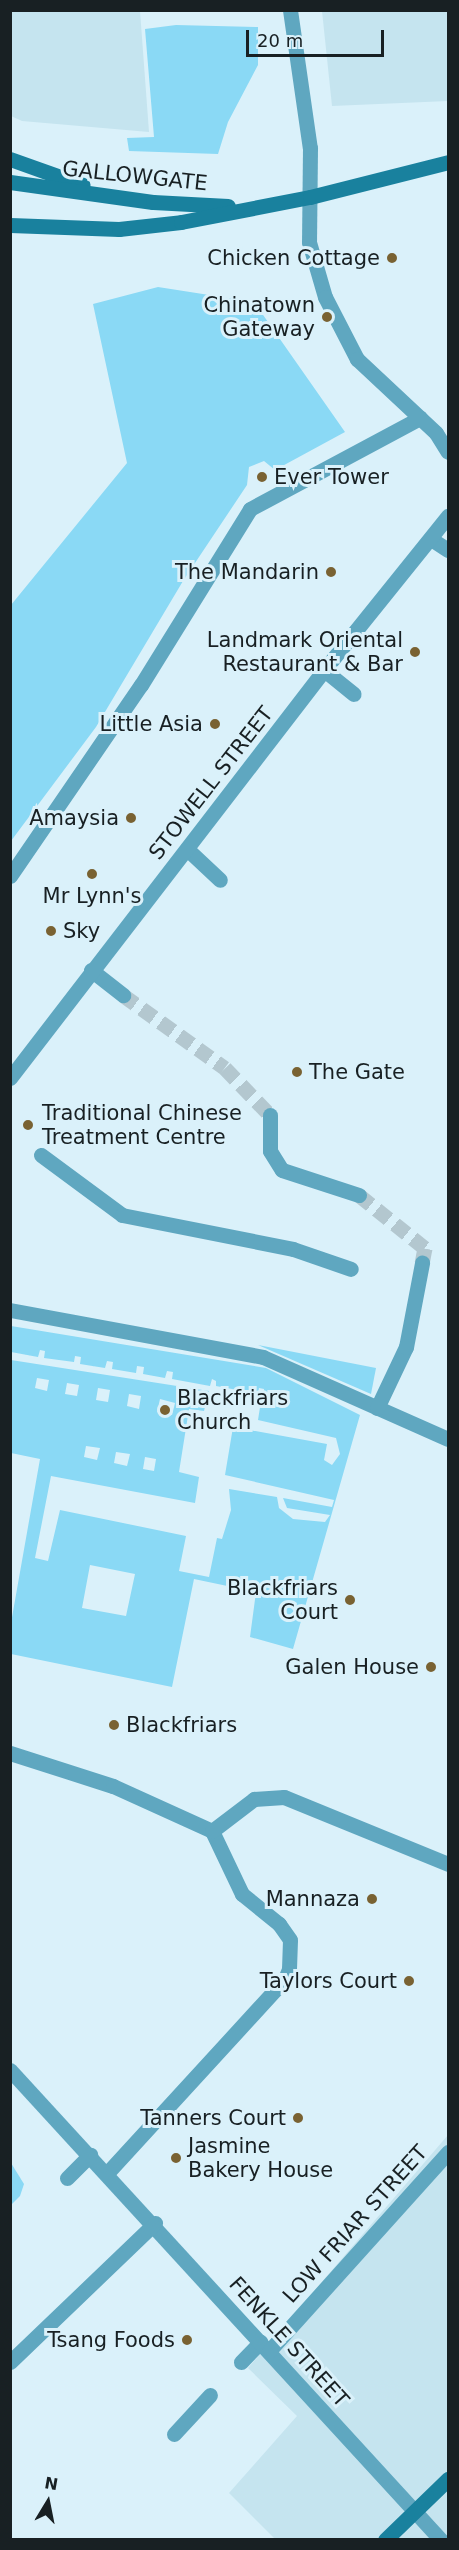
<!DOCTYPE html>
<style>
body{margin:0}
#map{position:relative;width:459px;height:2550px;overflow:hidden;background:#daf1fa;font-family:"DejaVu Sans",sans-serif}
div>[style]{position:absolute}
.built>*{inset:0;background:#c5e4ef}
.green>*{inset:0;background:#8ad9f5}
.street-tunnel>*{height:15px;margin-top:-7.5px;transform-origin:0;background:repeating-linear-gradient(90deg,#b3c7cf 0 15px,transparent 0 23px)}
.lane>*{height:15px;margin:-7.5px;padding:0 7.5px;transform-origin:7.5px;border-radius:7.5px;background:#5fa7c0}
.street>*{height:15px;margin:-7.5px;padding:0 7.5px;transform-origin:7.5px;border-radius:7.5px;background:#5fa7c0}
.secondary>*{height:15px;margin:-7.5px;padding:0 7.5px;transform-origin:7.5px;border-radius:7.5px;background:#19819e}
.dots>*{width:16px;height:16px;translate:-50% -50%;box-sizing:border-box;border:3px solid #daf1fa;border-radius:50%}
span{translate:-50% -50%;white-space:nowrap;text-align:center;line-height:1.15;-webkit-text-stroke:6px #daf1fa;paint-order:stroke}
.street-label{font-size:21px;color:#182023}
.poi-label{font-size:21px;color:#182023}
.right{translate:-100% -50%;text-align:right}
.left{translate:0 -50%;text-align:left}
.frame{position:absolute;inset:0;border:12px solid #182023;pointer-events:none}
.north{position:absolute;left:18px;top:2472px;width:60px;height:60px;-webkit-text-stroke:4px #daf1fa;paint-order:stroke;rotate:10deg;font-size:16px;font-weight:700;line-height:24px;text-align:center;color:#182023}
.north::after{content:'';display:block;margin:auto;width:21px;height:27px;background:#182023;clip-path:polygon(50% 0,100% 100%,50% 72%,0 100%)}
.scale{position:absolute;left:246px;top:30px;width:138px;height:27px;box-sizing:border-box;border:3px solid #182023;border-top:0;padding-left:8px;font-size:18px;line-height:21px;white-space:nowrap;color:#182023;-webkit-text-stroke:4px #daf1fa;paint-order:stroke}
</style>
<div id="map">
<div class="built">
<div style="clip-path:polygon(11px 10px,140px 11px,149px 132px,22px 121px,11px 116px)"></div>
<div style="clip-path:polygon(322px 11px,448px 11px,448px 101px,332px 106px)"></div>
<div style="clip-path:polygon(448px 2135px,448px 2539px,275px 2539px,229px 2493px,297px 2416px,248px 2368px)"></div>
</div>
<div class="green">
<div style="clip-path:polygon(176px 25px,258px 27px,258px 65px,228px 122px,218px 154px,129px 151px,127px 138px,154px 137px,145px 29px)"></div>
<div style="clip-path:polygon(158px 287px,254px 302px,345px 432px,275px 470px,264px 461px,249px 467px,247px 485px,183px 581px,96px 727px,11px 841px,11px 605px,127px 463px,93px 304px)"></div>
<div style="clip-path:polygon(evenodd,11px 1326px,266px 1368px,360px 1415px,293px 1649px,250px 1637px,256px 1592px,194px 1579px,172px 1687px,11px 1654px,11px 1623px,40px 1459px,11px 1453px,11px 1360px,209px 1391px,204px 1411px,189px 1409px,179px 1472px,199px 1477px,195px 1503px,51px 1476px,35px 1558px,48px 1561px,60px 1510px,186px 1536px,179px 1571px,209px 1577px,217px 1538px,222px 1539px,231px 1510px,229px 1489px,277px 1497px,279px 1508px,293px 1519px,325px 1522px,330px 1515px,287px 1508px,283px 1498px,332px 1507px,334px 1500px,225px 1475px,233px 1427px,327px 1444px,324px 1460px,332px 1465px,340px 1454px,336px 1438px,258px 1420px,261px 1401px,273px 1403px,274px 1396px,264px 1394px,264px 1389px,259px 1388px,258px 1394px,216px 1386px,216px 1381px,212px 1379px,210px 1386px,172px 1379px,173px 1372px,167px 1371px,165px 1378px,143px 1374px,144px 1367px,137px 1366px,136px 1373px,112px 1369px,113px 1362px,107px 1361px,105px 1368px,80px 1364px,81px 1357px,75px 1356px,74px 1362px,44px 1358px,45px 1351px,40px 1350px,38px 1357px,11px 1352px,11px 1326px,37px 1378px,49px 1380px,47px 1391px,35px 1388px,37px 1378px,11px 1326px,67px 1383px,79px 1385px,77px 1396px,65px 1394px,67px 1383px,11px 1326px,98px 1388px,110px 1390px,108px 1402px,96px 1400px,98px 1388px,11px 1326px,129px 1394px,141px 1396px,139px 1409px,127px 1406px,129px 1394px,11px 1326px,160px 1399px,175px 1403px,172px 1415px,157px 1412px,160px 1399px,11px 1326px,86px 1446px,100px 1448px,97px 1460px,84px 1457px,86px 1446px,11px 1326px,116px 1452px,130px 1454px,127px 1466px,114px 1463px,116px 1452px,11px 1326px,145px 1457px,156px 1459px,154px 1471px,143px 1469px,145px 1457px,11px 1326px,90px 1565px,135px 1574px,126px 1616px,82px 1608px,90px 1565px)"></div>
<div style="clip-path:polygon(258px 1345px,376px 1368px,371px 1394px)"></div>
<div style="clip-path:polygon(11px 2163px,24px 2184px,20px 2196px,11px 2205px)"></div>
</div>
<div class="street-tunnel">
<div style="left:123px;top:995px;width:125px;rotate:35.6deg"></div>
<div style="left:225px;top:1068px;width:65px;rotate:46.2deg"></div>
<div style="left:359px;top:1195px;width:85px;rotate:38.8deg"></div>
<div style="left:425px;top:1248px;width:15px;rotate:101deg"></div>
</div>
<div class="lane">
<div style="left:431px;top:539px;width:20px;rotate:33deg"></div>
<div style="left:324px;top:670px;width:38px;rotate:39deg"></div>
<div style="left:187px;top:849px;width:45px;rotate:43.2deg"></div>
<div style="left:10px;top:876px;width:232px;rotate:-55.6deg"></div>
<div style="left:141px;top:685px;width:207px;rotate:-58.2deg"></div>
<div style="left:250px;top:509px;width:193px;rotate:-28.2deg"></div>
<div style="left:41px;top:1155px;width:101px;rotate:36.5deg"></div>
<div style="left:122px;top:1215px;width:174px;rotate:11.2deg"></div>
<div style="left:293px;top:1249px;width:61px;rotate:19deg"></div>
<div style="left:241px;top:2362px;width:28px;rotate:-46deg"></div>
<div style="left:174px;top:2434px;width:53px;rotate:-47.3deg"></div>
</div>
<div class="street">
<div style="left:290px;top:10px;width:139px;rotate:81.8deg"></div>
<div style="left:310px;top:148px;width:94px;rotate:90.6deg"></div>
<div style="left:309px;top:242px;width:57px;rotate:73.8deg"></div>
<div style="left:325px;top:297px;width:70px;rotate:62.7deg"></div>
<div style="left:357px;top:359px;width:108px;rotate:43.1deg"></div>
<div style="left:436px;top:433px;width:22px;rotate:58deg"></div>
<div style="left:91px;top:970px;width:41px;rotate:38deg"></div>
<div style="left:10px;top:1078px;width:515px;rotate:-52.42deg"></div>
<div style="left:324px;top:670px;width:198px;rotate:-51.2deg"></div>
<div style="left:270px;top:1115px;width:36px;rotate:90deg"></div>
<div style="left:270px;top:1151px;width:22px;rotate:58deg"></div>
<div style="left:282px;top:1170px;width:81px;rotate:18deg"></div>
<div style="left:10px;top:1310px;width:257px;rotate:10.5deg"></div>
<div style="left:263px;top:1357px;width:202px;rotate:23.9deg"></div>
<div style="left:377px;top:1408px;width:68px;rotate:-64.6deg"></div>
<div style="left:406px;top:1347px;width:86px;rotate:-79.2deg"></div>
<div style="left:10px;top:1753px;width:108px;rotate:17.8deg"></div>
<div style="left:113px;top:1786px;width:109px;rotate:24.4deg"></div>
<div style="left:212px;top:1831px;width:70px;rotate:64.5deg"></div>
<div style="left:242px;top:1894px;width:48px;rotate:39deg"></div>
<div style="left:279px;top:1924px;width:19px;rotate:55deg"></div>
<div style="left:290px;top:1940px;width:29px;rotate:92deg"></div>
<div style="left:289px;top:1969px;width:11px;rotate:112deg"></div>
<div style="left:285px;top:1979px;width:263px;rotate:132.5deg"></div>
<div style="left:212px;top:1831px;width:53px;rotate:-37.3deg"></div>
<div style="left:254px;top:1799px;width:30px;rotate:-4deg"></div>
<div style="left:284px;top:1797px;width:177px;rotate:22.2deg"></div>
<div style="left:10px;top:2070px;width:638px;rotate:47.48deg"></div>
<div style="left:67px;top:2178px;width:33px;rotate:-45deg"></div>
<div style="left:269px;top:2351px;width:268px;rotate:-48deg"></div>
<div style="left:10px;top:2362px;width:201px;rotate:-43.8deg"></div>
</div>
<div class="secondary">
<div style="left:10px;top:159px;width:77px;rotate:19.6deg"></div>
<div style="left:10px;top:182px;width:144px;rotate:8deg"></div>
<div style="left:153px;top:202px;width:75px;rotate:3.1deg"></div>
<div style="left:10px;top:225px;width:109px;rotate:2.1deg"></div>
<div style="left:119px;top:229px;width:62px;rotate:-6.4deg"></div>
<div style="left:181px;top:222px;width:131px;rotate:-11deg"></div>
<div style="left:310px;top:197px;width:142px;rotate:-14.2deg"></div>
<div style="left:385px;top:2540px;width:88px;rotate:-44.1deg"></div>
</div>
<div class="dots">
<div style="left:392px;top:258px;background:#796232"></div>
<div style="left:327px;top:317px;background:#796232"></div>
<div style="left:262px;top:477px;background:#796232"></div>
<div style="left:331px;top:572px;background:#796232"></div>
<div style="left:415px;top:652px;background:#796232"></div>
<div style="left:215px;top:724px;background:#796232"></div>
<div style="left:131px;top:818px;background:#796232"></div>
<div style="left:92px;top:874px;background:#796232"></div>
<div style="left:51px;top:931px;background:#796232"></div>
<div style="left:297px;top:1072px;background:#796232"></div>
<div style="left:28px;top:1125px;background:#796232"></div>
<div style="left:165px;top:1410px;background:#796232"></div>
<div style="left:350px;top:1600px;background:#796232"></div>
<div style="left:431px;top:1667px;background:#796232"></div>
<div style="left:114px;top:1725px;background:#796232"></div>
<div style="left:372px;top:1899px;background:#796232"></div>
<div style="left:409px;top:1981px;background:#796232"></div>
<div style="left:298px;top:2118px;background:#796232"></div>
<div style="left:176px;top:2158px;background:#796232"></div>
<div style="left:187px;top:2340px;background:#796232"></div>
</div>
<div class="street-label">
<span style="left:135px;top:176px;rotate:6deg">GALLOWGATE</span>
<span style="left:211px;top:783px;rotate:-52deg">STOWELL STREET</span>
<span style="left:355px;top:2224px;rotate:-48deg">LOW FRIAR STREET</span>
<span style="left:289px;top:2342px;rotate:48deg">FENKLE STREET</span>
</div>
<div class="poi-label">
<span class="right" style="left:380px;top:258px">Chicken Cottage</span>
<span class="right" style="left:315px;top:317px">Chinatown<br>Gateway</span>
<span class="left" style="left:274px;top:477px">Ever Tower</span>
<span class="right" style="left:319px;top:572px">The Mandarin</span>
<span class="right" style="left:403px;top:652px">Landmark Oriental<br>Restaurant &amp; Bar</span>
<span class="right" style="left:203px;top:724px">Little Asia</span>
<span class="right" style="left:119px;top:818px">Amaysia</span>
<span style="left:92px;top:896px">Mr Lynn's</span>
<span class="left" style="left:63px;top:931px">Sky</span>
<span class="left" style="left:309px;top:1072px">The Gate</span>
<span class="left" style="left:42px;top:1125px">Traditional Chinese<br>Treatment Centre</span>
<span class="left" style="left:177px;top:1410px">Blackfriars<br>Church</span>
<span class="right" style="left:338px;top:1600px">Blackfriars<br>Court</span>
<span class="right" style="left:419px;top:1667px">Galen House</span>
<span class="left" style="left:126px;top:1725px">Blackfriars</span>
<span class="right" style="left:360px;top:1899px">Mannaza</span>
<span class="right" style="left:397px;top:1981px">Taylors Court</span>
<span class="right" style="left:286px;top:2118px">Tanners Court</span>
<span class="left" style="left:188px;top:2158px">Jasmine<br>Bakery House</span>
<span class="right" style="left:175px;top:2340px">Tsang Foods</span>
</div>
<div class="frame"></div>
<div class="north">N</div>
<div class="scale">20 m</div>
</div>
